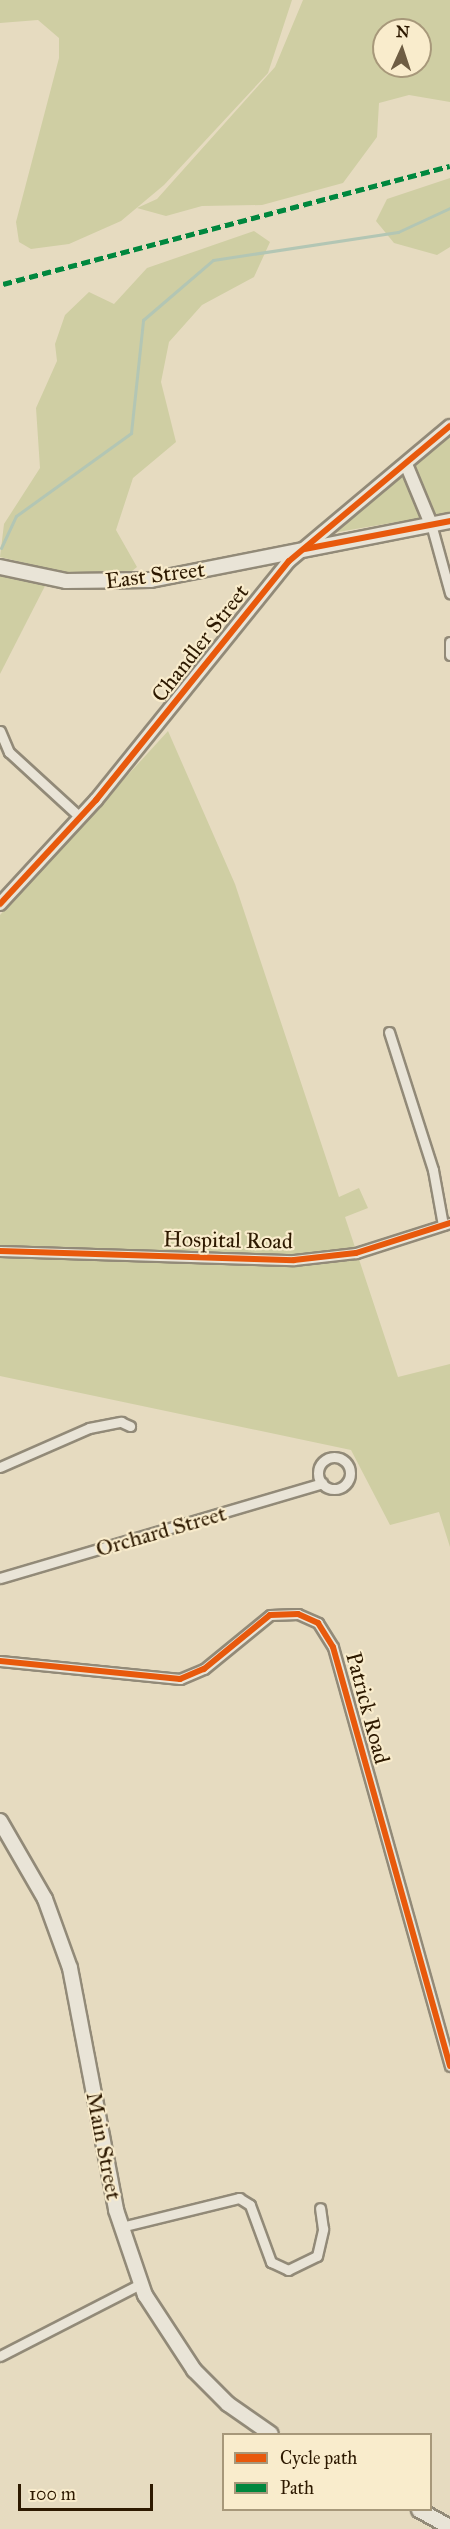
<!DOCTYPE html>
<style>
body{margin:0}
#map{position:relative;width:450px;height:2529px;overflow:hidden;background:#e6dbc0;font-family:"IM FELL Great Primer",serif}
div>[style]{position:absolute}
.green>*{inset:0;background:#cfcea3}
.stream>*{height:3px;margin:-1.5px;padding:0 1.5px;transform-origin:1.5px;border-radius:1.5px;background:#b3c6b4}
.roads{filter:drop-shadow(2px 0 #928a78) drop-shadow(-2px 0 #928a78) drop-shadow(0 2px #928a78) drop-shadow(0 -2px #928a78)}
.minor>*{height:9px;margin:-4.5px;padding:0 4.5px;transform-origin:4.5px;border-radius:4.5px;background:#e9e4d7}
.minor>.ring{margin:-4.5px;padding:0;box-sizing:content-box;background:none;border:9px solid #e9e4d7;border-radius:50%}
.tertiary>*{height:12px;margin:-6px;padding:0 6px;transform-origin:6px;border-radius:6px;background:#e9e4d7}
.secondary>*{height:14px;margin:-7px;padding:0 7px;transform-origin:7px;border-radius:7px;background:#e9e4d7}
.quiet>*{height:4.5px;margin-top:-2.25px;transform-origin:0;background:repeating-linear-gradient(90deg,#00873e 0 9px,transparent 0 13.5px)}
.cycleway>*{height:6px;margin:-3px;padding:0 3px;transform-origin:3px;border-radius:3px;background:#e8590c}
span{translate:-50% -50%;white-space:nowrap;text-align:center;line-height:1.15;-webkit-text-stroke:4.5px #f9eccc;paint-order:stroke}
.street-label{font-size:22px;color:#2d1900}
.legend{position:absolute;left:222px;top:2433px;width:210px;height:78px;box-sizing:border-box;background:#f9eccc;border:2px solid #a7987a;margin:0;padding:8px 10px;list-style:none;font-size:18px;color:#2d1900}
.legend li{display:flex;align-items:center;gap:12px;height:30px}
.legend b{width:30px;border:2px solid #a7987a}
.north{position:absolute;left:372px;top:18px;width:60px;height:60px;box-sizing:border-box;background:#f9eccc;border:2px solid #a7987a;border-radius:50%;rotate:3deg;font-size:16px;font-weight:700;line-height:24px;text-align:center;color:#2d1900}
.north::after{content:'';display:block;margin:auto;width:21px;height:27px;background:#6e5d43;clip-path:polygon(50% 0,100% 100%,50% 72%,0 100%)}
.scale{position:absolute;left:18px;top:2484px;width:135px;height:27px;box-sizing:border-box;border:3px solid #2d1900;border-top:0;padding-left:8px;font-size:18px;line-height:21px;white-space:nowrap;color:#2d1900;-webkit-text-stroke:4px #f9eccc;paint-order:stroke}
</style>
<div id="map">
<div class="green">
<div style="clip-path:polygon(0 0,292px 0,268px 73px,164px 185px,121px 221px,69px 244px,31px 249px,19px 242px,16px 222px,59px 58px,59px 38px,38px 20px,0 23px)"></div>
<div style="clip-path:polygon(evenodd,303px 0,450px 0,450px 102px,409px 95px,379px 103px,377px 137px,343px 183px,262px 205px,202px 206px,166px 216px,137px 208px,157px 199px,275px 67px,303px 0,384px 30px,420px 30px,420px 66px,384px 66px,384px 30px)"></div>
<div style="clip-path:polygon(450px 178px,450px 247px,437px 255px,394px 243px,376px 221px,387px 199px)"></div>
<div style="clip-path:polygon(254px 231px,270px 242px,254px 277px,202px 305px,169px 342px,161px 382px,176px 442px,133px 478px,116px 530px,137px 567px,127px 575px,63px 572px,0 557px,4px 524px,40px 468px,36px 408px,57px 361px,55px 344px,65px 315px,89px 292px,114px 304px,147px 268px)"></div>
<div style="clip-path:polygon(450px 436px,450px 513px,332px 533px)"></div>
<div style="clip-path:polygon(0 574px,47px 582px,0 674px)"></div>
<div style="clip-path:polygon(168px 731px,235px 884px,339px 1197px,359px 1188px,368px 1208px,345px 1217px,398px 1377px,450px 1364px,450px 1547px,439px 1512px,390px 1525px,351px 1450px,0 1376px,0 915px)"></div>
</div>
<div class="stream">
<div style="left:1px;top:548px;width:35px;rotate:-65deg"></div>
<div style="left:16px;top:516px;width:142px;rotate:-35.8deg"></div>
<div style="left:131px;top:433px;width:114px;rotate:-83.9deg"></div>
<div style="left:143px;top:320px;width:92px;rotate:-40.6deg"></div>
<div style="left:213px;top:260px;width:187px;rotate:-8.6deg"></div>
<div style="left:398px;top:232px;width:57px;rotate:-24.8deg"></div>
</div>
<div class="roads">
<div class="minor">
<div style="left:431px;top:524px;width:72px;rotate:74.6deg"></div>
<div style="left:450px;top:642px;width:13px;rotate:90deg"></div>
<div style="left:0;top:731px;width:23px;rotate:67deg"></div>
<div style="left:9px;top:752px;width:96px;rotate:42.5deg"></div>
<div style="left:389px;top:1032px;width:145px;rotate:72.3deg"></div>
<div style="left:433px;top:1170px;width:56px;rotate:79.7deg"></div>
<div style="left:0;top:1251px;width:294px;rotate:1.8deg"></div>
<div style="left:294px;top:1260px;width:62px;rotate:-6.4deg"></div>
<div style="left:356px;top:1253px;width:99px;rotate:-17.7deg"></div>
<div class="ring" style="left:318px;top:1457px;width:23px;height:23px"></div>
<div style="left:0;top:1467px;width:97px;rotate:-23.7deg"></div>
<div style="left:89px;top:1428px;width:33px;rotate:-11deg"></div>
<div style="left:121px;top:1422px;width:10px;rotate:24deg"></div>
<div style="left:0;top:1578px;width:336px;rotate:-16.4deg"></div>
<div style="left:0;top:1661px;width:181px;rotate:5.7deg"></div>
<div style="left:180px;top:1679px;width:26px;rotate:-23deg"></div>
<div style="left:204px;top:1669px;width:85px;rotate:-39.3deg"></div>
<div style="left:270px;top:1615px;width:28px;rotate:-2deg"></div>
<div style="left:298px;top:1614px;width:22px;rotate:24deg"></div>
<div style="left:318px;top:1623px;width:28px;rotate:58deg"></div>
<div style="left:333px;top:1647px;width:435px;rotate:74.4deg"></div>
<div style="left:121px;top:2227px;width:122px;rotate:-13.8deg"></div>
<div style="left:239px;top:2198px;width:13px;rotate:32deg"></div>
<div style="left:250px;top:2205px;width:61px;rotate:69.8deg"></div>
<div style="left:271px;top:2262px;width:19px;rotate:25deg"></div>
<div style="left:288px;top:2270px;width:32px;rotate:-26deg"></div>
<div style="left:317px;top:2256px;width:28px;rotate:-77deg"></div>
<div style="left:323px;top:2229px;width:21px;rotate:-98deg"></div>
<div style="left:0;top:2356px;width:157px;rotate:-27.2deg"></div>
</div>
<div class="tertiary">
<div style="left:406px;top:464px;width:65px;rotate:67.4deg"></div>
<div style="left:0;top:904px;width:142px;rotate:-47.3deg"></div>
<div style="left:96px;top:800px;width:307px;rotate:-51.1deg"></div>
<div style="left:289px;top:561px;width:210px;rotate:-40deg"></div>
</div>
<div class="secondary">
<div style="left:0;top:567px;width:67px;rotate:12deg"></div>
<div style="left:66px;top:581px;width:85px;rotate:-0.7deg"></div>
<div style="left:151px;top:580px;width:305px;rotate:-11.2deg"></div>
<div style="left:0;top:1821px;width:90px;rotate:60deg"></div>
<div style="left:45px;top:1899px;width:73px;rotate:70.1deg"></div>
<div style="left:70px;top:1968px;width:246px;rotate:79.2deg"></div>
<div style="left:116px;top:2210px;width:90px;rotate:71.2deg"></div>
<div style="left:145px;top:2295px;width:90px;rotate:56.8deg"></div>
<div style="left:194px;top:2370px;width:48px;rotate:45deg"></div>
<div style="left:228px;top:2404px;width:52px;rotate:34.9deg"></div>
<div style="left:419px;top:2510px;width:35px;rotate:29deg"></div>
</div>
</div>
<div class="quiet">
<div style="left:3px;top:284px;width:462px;rotate:-14.8deg"></div>
</div>
<div class="cycleway">
<div style="left:305px;top:549px;width:148px;rotate:-10.9deg"></div>
<div style="left:0;top:904px;width:142px;rotate:-47.3deg"></div>
<div style="left:96px;top:800px;width:307px;rotate:-51.1deg"></div>
<div style="left:289px;top:561px;width:210px;rotate:-40deg"></div>
<div style="left:0;top:1251px;width:294px;rotate:1.8deg"></div>
<div style="left:294px;top:1260px;width:62px;rotate:-6.4deg"></div>
<div style="left:356px;top:1253px;width:99px;rotate:-17.7deg"></div>
<div style="left:0;top:1661px;width:181px;rotate:5.7deg"></div>
<div style="left:180px;top:1679px;width:26px;rotate:-23deg"></div>
<div style="left:204px;top:1669px;width:85px;rotate:-39.3deg"></div>
<div style="left:270px;top:1615px;width:28px;rotate:-2deg"></div>
<div style="left:298px;top:1614px;width:22px;rotate:24deg"></div>
<div style="left:318px;top:1623px;width:28px;rotate:58deg"></div>
<div style="left:333px;top:1647px;width:435px;rotate:74.4deg"></div>
</div>
<div class="street-label">
<span style="left:155px;top:575px;rotate:-7deg">East Street</span>
<span style="left:200px;top:643px;rotate:-52deg">Chandler Street</span>
<span style="left:228px;top:1240px;rotate:1deg">Hospital Road</span>
<span style="left:161px;top:1531px;rotate:-16deg">Orchard Street</span>
<span style="left:368px;top:1708px;rotate:75deg">Patrick Road</span>
<span style="left:104px;top:2146px;rotate:79deg">Main Street</span>
</div>
<ul class="legend">
<li><b style="height:8px;background:#e8590c"></b>Cycle path</li>
<li><b style="height:8px;background:#00873e"></b>Path</li>
</ul>
<div class="north">N</div>
<div class="scale">100 m</div>
</div>
